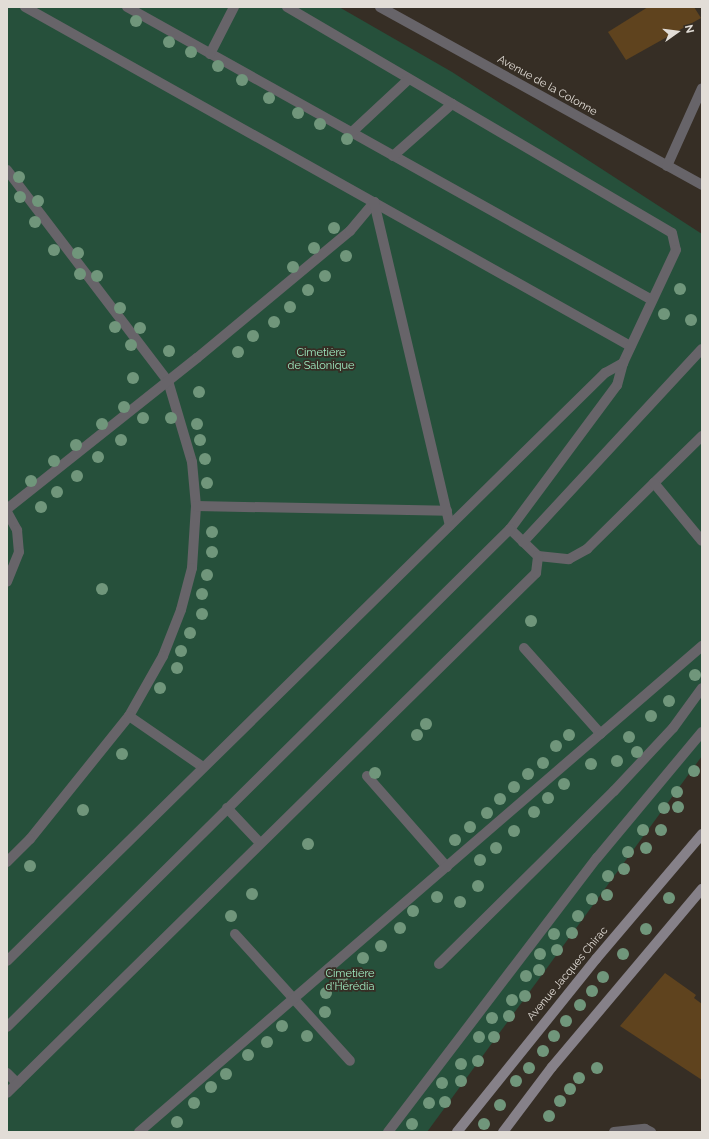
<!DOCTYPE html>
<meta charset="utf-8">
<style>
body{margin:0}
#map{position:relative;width:709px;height:1139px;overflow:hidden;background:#362e25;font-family:Raleway,sans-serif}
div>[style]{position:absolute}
.green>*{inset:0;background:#26503b}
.building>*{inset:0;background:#5f431e}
.service>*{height:10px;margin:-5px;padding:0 5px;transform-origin:5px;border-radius:5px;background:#676469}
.minor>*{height:10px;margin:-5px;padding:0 5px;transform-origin:5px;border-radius:5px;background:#676469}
.secondary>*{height:10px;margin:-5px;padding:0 5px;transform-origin:5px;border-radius:5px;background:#868189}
.trees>*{width:12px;height:12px;margin:-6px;border-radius:50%;background:#70967b}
span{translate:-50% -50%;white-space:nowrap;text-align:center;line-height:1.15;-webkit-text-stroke:3.5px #362e25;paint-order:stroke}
.street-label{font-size:11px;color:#e2ddd7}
.park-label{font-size:11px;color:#9febc1}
.frame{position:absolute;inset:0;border:8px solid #e2ddd7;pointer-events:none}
.north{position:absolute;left:657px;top:12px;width:40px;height:40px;-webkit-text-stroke:3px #362e25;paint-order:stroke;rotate:76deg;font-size:11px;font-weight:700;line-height:16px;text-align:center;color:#e2ddd7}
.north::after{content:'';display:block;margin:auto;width:14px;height:18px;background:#e2ddd7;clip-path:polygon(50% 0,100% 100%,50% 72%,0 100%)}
</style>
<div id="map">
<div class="green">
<div style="clip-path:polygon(7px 7px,339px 7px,452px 72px,702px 234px,702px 756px,427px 1132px,7px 1132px)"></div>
</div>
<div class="building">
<div style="clip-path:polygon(648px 7px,694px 7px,701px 18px,626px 60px,608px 32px)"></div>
<div style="clip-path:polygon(665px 973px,696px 995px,694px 998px,702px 1004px,702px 1080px,620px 1026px)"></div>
</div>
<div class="service">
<div style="left:25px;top:7px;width:694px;rotate:29.26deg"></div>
<div style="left:127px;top:7px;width:601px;rotate:29.17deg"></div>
<div style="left:287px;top:7px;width:446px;rotate:30.4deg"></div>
<div style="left:672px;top:233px;width:17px;rotate:77deg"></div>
<div style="left:676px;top:250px;width:125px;rotate:115.1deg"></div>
<div style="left:623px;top:363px;width:23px;rotate:105deg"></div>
<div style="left:617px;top:385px;width:179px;rotate:126.6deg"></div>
<div style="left:510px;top:529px;width:39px;rotate:44deg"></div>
<div style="left:538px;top:556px;width:31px;rotate:6deg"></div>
<div style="left:569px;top:559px;width:21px;rotate:-29deg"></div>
<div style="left:587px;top:549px;width:94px;rotate:-44.6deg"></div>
<div style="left:210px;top:54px;width:53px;rotate:-62.9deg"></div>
<div style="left:351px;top:133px;width:79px;rotate:-43deg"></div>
<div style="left:393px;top:156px;width:79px;rotate:-41.4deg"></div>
<div style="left:7px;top:170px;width:265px;rotate:52.7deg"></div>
<div style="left:168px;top:381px;width:84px;rotate:73.5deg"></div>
<div style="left:192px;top:462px;width:44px;rotate:84.8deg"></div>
<div style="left:196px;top:506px;width:62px;rotate:93.7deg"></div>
<div style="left:192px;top:568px;width:43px;rotate:104.7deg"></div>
<div style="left:181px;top:610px;width:49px;rotate:111.4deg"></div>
<div style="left:163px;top:656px;width:69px;rotate:119.5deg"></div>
<div style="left:129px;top:716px;width:158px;rotate:128.8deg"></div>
<div style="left:30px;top:839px;width:33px;rotate:135deg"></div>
<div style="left:702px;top:436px;width:67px;rotate:135.6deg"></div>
<div style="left:654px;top:483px;width:75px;rotate:50.4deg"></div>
<div style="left:196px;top:506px;width:251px;rotate:1.1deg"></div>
<div style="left:7px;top:509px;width:243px;rotate:-38.5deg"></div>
<div style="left:197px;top:358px;width:199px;rotate:-39.7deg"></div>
<div style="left:350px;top:231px;width:38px;rotate:-50deg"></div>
<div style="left:374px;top:202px;width:332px;rotate:76.8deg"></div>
<div style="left:7px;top:512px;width:21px;rotate:61deg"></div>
<div style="left:17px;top:530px;width:22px;rotate:85deg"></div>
<div style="left:19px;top:552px;width:32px;rotate:112deg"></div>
<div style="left:523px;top:542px;width:263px;rotate:-47.2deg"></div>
<div style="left:524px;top:648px;width:115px;rotate:48.2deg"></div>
<div style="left:129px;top:716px;width:90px;rotate:34.6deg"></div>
<div style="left:367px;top:776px;width:121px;rotate:48.7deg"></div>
<div style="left:227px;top:808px;width:48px;rotate:46.7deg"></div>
<div style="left:235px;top:934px;width:171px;rotate:47.8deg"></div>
<div style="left:7px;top:961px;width:839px;rotate:-44.52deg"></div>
<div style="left:605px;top:373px;width:21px;rotate:-29deg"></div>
<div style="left:439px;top:964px;width:246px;rotate:-44.7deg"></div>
<div style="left:614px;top:791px;width:86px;rotate:-46.9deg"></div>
<div style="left:673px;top:728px;width:49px;rotate:-54.1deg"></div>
<div style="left:7px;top:1027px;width:708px;rotate:-44.71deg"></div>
<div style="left:7px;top:1073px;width:14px;rotate:45deg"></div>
<div style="left:7px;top:1093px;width:742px;rotate:-44.51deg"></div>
<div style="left:536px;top:573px;width:17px;rotate:-83deg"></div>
<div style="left:139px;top:1132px;width:744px;rotate:-40.8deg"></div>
<div style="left:388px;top:1132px;width:345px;rotate:-52.7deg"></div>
<div style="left:597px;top:858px;width:164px;rotate:-50.2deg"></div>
<div style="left:614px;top:1132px;width:31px;rotate:-6deg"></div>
<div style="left:645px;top:1129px;width:7px;rotate:27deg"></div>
</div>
<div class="minor">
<div style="left:380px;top:7px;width:368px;rotate:28.9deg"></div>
<div style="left:667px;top:166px;width:85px;rotate:-65.8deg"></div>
</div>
<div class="secondary">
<div style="left:457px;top:1132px;width:222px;rotate:-51.2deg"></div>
<div style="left:596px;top:959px;width:164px;rotate:-49.7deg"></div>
<div style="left:503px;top:1132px;width:81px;rotate:-53deg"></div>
<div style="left:552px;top:1067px;width:233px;rotate:-49.9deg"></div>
</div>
<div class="trees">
<div style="left:136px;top:21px"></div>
<div style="left:169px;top:42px"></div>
<div style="left:191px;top:52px"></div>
<div style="left:218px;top:66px"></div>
<div style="left:242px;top:80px"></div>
<div style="left:269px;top:98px"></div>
<div style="left:298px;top:113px"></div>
<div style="left:320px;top:124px"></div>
<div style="left:347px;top:139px"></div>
<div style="left:19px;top:177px"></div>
<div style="left:20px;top:197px"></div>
<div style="left:38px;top:201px"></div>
<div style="left:35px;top:222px"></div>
<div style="left:334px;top:228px"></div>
<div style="left:314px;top:248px"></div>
<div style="left:54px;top:250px"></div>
<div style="left:78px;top:253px"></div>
<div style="left:346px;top:256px"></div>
<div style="left:293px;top:267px"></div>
<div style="left:80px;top:274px"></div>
<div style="left:97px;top:276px"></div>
<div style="left:325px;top:276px"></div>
<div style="left:680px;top:289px"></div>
<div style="left:308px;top:290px"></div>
<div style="left:290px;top:307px"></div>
<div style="left:120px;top:308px"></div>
<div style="left:664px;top:314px"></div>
<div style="left:691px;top:320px"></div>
<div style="left:274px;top:322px"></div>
<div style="left:115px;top:327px"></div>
<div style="left:140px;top:328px"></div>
<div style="left:253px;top:336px"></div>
<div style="left:131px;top:345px"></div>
<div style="left:169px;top:351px"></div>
<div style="left:238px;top:352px"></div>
<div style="left:133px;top:378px"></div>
<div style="left:199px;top:392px"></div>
<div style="left:124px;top:407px"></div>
<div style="left:143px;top:418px"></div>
<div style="left:171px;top:418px"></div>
<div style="left:102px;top:424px"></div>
<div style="left:197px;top:424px"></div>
<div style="left:121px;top:440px"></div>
<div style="left:200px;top:440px"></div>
<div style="left:76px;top:445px"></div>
<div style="left:98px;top:457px"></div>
<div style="left:205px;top:459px"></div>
<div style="left:54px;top:461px"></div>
<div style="left:77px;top:476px"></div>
<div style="left:31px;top:481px"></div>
<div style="left:207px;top:483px"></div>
<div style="left:57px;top:492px"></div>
<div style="left:41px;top:507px"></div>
<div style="left:212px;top:532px"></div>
<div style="left:212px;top:552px"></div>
<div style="left:207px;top:575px"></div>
<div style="left:102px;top:589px"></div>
<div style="left:202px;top:594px"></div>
<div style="left:202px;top:614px"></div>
<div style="left:531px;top:621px"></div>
<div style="left:190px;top:633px"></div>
<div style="left:181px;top:651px"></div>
<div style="left:177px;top:668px"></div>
<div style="left:695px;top:675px"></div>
<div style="left:160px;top:688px"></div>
<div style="left:669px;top:701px"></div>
<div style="left:651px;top:716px"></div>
<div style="left:426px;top:724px"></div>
<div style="left:417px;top:735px"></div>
<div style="left:569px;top:735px"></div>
<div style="left:629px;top:737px"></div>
<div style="left:556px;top:746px"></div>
<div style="left:637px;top:752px"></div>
<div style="left:122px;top:754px"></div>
<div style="left:617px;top:761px"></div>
<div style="left:543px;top:763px"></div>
<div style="left:591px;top:764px"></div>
<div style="left:694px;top:771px"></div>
<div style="left:375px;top:773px"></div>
<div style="left:528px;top:774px"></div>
<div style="left:564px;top:784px"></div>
<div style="left:514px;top:787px"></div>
<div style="left:677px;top:792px"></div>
<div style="left:548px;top:798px"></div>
<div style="left:500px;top:799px"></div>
<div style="left:678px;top:807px"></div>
<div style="left:664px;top:808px"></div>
<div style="left:83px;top:810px"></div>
<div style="left:534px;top:812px"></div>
<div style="left:487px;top:813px"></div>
<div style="left:470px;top:827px"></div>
<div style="left:643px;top:830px"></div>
<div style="left:661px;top:830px"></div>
<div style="left:514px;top:831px"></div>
<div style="left:455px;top:840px"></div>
<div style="left:308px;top:844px"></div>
<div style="left:496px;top:848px"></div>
<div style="left:646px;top:848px"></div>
<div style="left:628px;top:852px"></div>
<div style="left:480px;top:860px"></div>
<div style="left:30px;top:866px"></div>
<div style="left:624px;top:869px"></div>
<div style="left:608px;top:876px"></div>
<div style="left:478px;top:886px"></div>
<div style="left:252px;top:894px"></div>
<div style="left:607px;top:895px"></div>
<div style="left:437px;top:897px"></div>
<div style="left:669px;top:898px"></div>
<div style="left:592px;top:899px"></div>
<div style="left:460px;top:902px"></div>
<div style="left:413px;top:911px"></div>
<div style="left:231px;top:916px"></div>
<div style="left:578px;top:916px"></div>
<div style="left:400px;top:928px"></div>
<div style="left:646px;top:929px"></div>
<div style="left:572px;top:933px"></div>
<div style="left:554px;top:934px"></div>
<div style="left:381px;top:946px"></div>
<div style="left:557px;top:950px"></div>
<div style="left:540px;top:954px"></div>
<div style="left:623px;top:954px"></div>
<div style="left:363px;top:958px"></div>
<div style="left:539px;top:970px"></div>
<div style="left:526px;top:976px"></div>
<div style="left:603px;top:977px"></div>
<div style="left:342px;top:978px"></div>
<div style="left:592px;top:991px"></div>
<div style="left:326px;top:993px"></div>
<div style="left:525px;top:996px"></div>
<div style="left:512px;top:1000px"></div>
<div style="left:580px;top:1005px"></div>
<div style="left:325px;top:1012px"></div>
<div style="left:509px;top:1016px"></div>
<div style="left:492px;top:1018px"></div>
<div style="left:566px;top:1021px"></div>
<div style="left:282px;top:1026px"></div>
<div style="left:307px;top:1036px"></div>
<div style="left:554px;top:1036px"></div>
<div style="left:479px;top:1037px"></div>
<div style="left:494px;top:1037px"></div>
<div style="left:267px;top:1042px"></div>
<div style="left:543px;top:1051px"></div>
<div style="left:248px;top:1055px"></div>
<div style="left:478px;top:1061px"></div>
<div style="left:461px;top:1064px"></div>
<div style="left:529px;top:1068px"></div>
<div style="left:597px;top:1068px"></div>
<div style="left:226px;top:1074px"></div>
<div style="left:579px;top:1078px"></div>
<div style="left:461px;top:1081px"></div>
<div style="left:516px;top:1081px"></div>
<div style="left:442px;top:1083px"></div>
<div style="left:211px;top:1087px"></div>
<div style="left:570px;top:1089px"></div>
<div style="left:560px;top:1101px"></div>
<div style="left:445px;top:1102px"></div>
<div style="left:194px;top:1103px"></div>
<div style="left:429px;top:1103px"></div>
<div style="left:500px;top:1105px"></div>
<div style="left:549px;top:1116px"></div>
<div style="left:177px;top:1122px"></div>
<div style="left:412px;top:1124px"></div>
<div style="left:484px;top:1124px"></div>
</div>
<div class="street-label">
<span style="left:547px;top:86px;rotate:29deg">Avenue de la Colonne</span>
<span style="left:568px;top:974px;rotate:-50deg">Avenue Jacques Chirac</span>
</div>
<div class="park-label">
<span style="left:321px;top:360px">Cimetière<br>de Salonique</span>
<span style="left:350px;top:981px">Cimetière<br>d'Hérédia</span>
</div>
<div class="frame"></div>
<div class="north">N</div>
</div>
